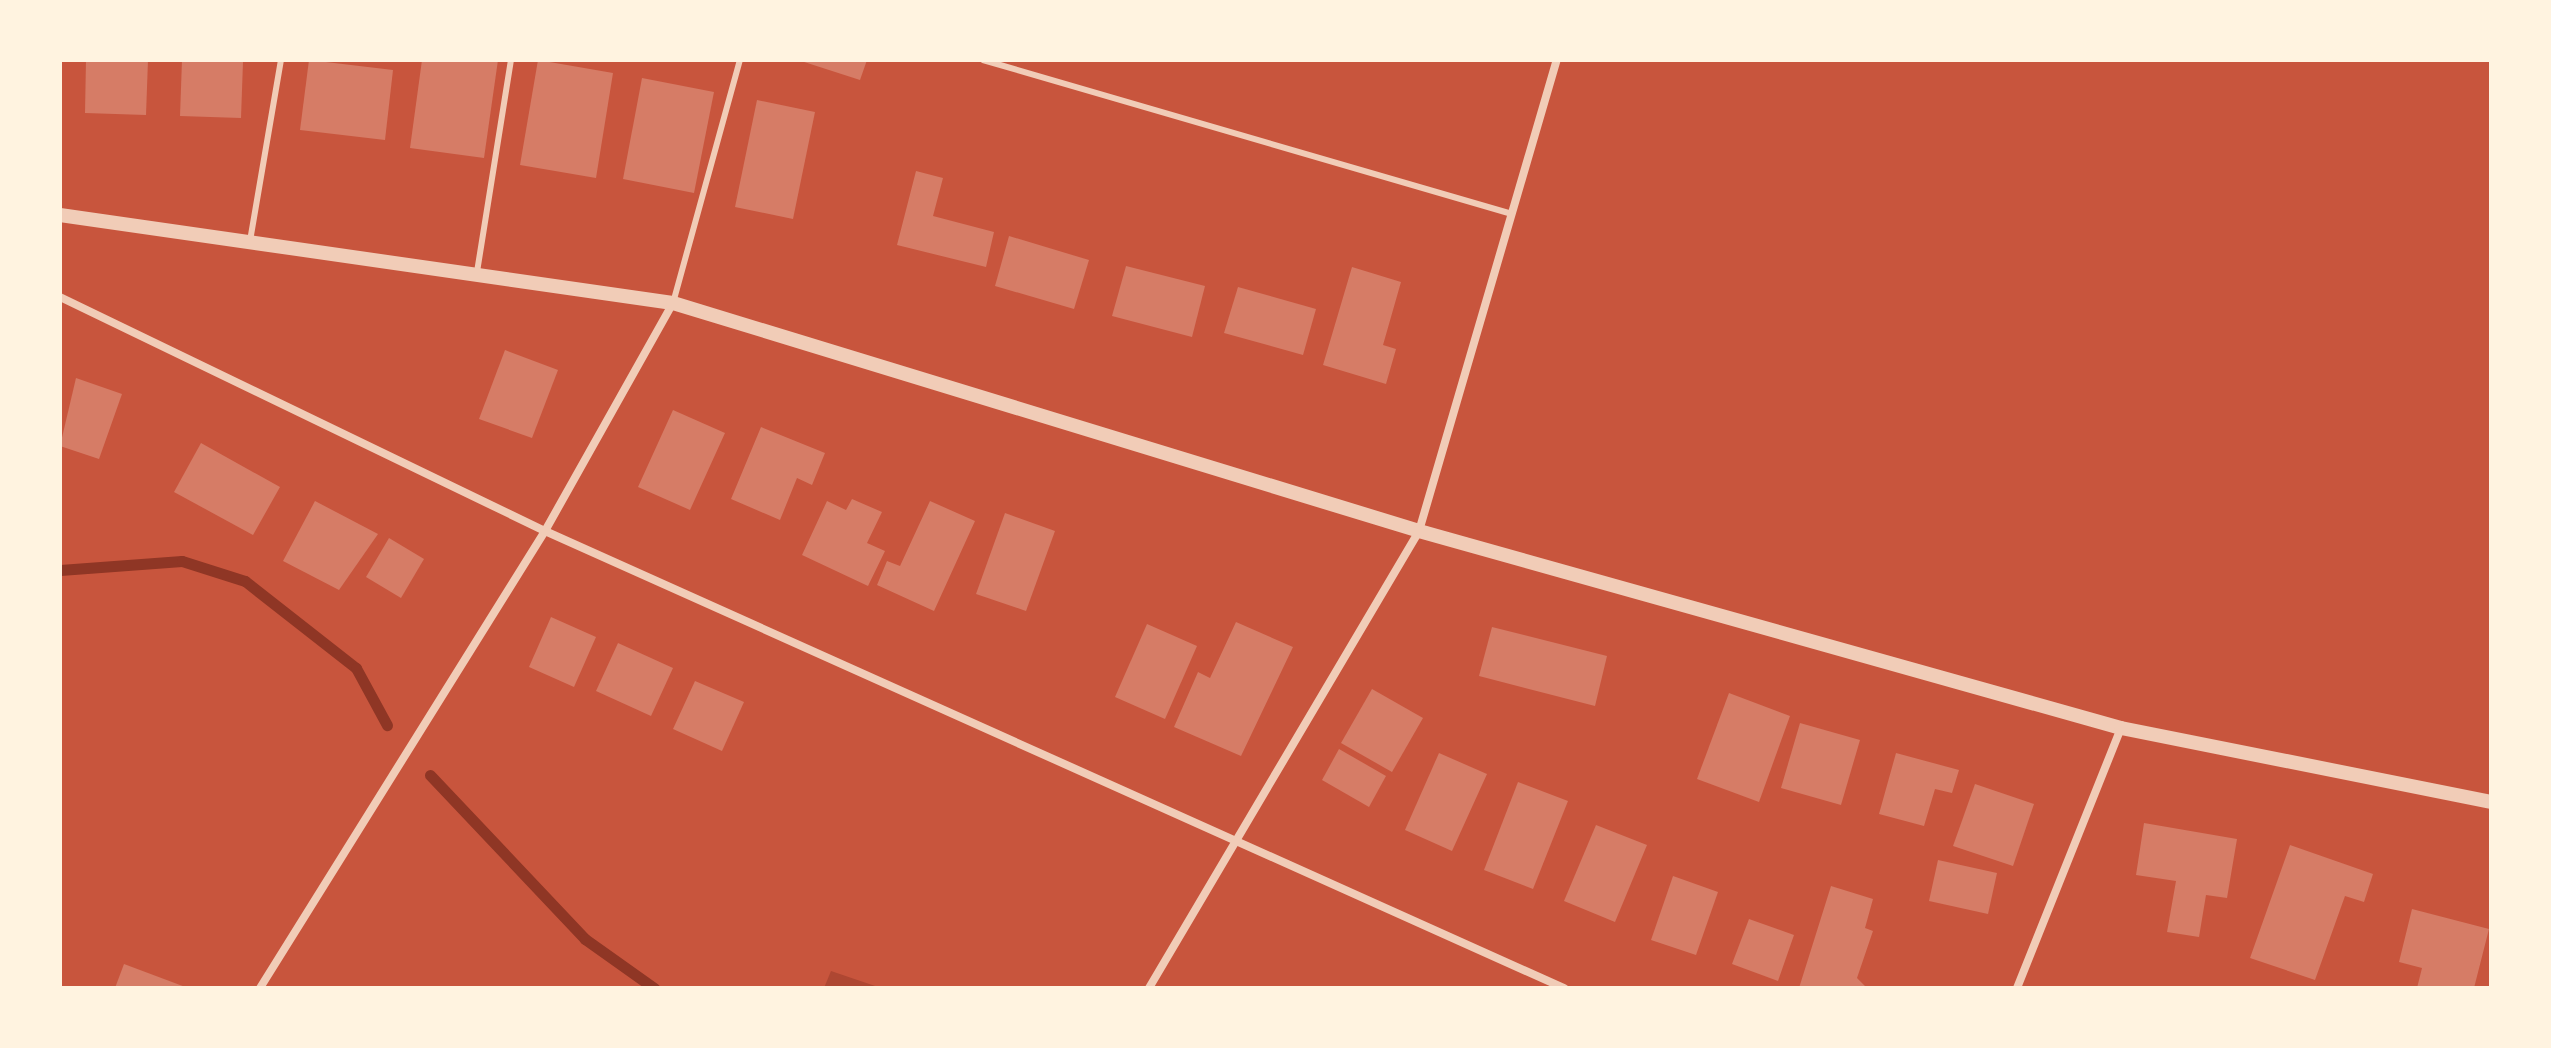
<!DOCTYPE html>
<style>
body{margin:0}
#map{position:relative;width:2551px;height:1048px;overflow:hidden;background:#c8553d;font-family:Bitter,serif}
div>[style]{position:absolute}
.green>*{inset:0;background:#ae4732}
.stream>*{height:11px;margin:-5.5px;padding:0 5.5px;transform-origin:5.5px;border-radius:5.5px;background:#8f3625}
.building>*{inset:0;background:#d67c66}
.service>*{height:6px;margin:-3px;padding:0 3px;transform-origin:3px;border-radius:3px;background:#f1ccb7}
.minor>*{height:8px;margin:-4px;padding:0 4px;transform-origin:4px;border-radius:4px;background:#f1ccb7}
.tertiary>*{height:14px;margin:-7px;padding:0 7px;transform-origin:7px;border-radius:7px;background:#f1ccb7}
span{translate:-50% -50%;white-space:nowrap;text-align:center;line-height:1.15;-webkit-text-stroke:8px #fff3e0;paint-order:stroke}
.frame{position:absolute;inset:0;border:62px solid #fff3e0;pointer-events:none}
</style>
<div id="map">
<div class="green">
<div style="clip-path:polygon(831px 971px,881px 988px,824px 988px)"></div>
</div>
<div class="stream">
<div style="left:60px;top:570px;width:122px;rotate:-4.2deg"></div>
<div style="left:182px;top:561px;width:66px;rotate:17.6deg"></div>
<div style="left:245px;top:581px;width:141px;rotate:38.1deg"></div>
<div style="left:356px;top:668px;width:65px;rotate:61.5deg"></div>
<div style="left:430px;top:775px;width:226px;rotate:46.6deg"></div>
<div style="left:585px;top:939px;width:85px;rotate:35.4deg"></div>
</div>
<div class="building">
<div style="clip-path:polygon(86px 60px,148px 60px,146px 115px,85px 113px)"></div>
<div style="clip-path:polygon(182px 60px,243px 62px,241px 118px,180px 116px)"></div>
<div style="clip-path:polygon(309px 60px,393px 70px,385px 140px,300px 130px)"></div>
<div style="clip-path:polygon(422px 60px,498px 60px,484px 158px,410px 148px)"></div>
<div style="clip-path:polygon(538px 60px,613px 73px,596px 178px,520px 165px)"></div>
<div style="clip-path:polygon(798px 60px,867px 60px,860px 80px)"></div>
<div style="clip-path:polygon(642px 78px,714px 92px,694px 193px,623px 179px)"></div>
<div style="clip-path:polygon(757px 100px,815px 112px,793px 219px,735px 207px)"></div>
<div style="clip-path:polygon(916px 171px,943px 178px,933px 216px,994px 232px,986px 267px,897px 245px)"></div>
<div style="clip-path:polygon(1009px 236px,1089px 260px,1074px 309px,995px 286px)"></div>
<div style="clip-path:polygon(1126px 266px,1205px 286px,1192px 337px,1112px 316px)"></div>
<div style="clip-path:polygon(1352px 267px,1401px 282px,1383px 345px,1396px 349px,1386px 384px,1323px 365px)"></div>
<div style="clip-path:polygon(1238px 287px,1316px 309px,1303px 355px,1224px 333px)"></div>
<div style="clip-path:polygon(505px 350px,558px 370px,532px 438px,479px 419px)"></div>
<div style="clip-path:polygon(76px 378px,122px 394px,99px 459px,60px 446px)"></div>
<div style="clip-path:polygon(673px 410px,725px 433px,690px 510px,638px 487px)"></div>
<div style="clip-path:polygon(761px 427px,825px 453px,812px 485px,797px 478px,780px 520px,731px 499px)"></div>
<div style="clip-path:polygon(201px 443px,280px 487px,253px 535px,174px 492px)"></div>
<div style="clip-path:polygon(852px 499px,882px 512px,867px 543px,885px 551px,868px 586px,802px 555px,827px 501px,846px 510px)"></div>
<div style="clip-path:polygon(315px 501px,378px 534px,339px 590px,283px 561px)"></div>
<div style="clip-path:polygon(930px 501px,975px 521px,934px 611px,877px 585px,887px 561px,900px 566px)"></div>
<div style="clip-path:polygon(1005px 513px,1055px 531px,1026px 611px,976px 594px)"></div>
<div style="clip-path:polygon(389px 538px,424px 559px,401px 598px,366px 577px)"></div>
<div style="clip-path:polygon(551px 617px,596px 637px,574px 687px,529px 667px)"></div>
<div style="clip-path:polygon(1236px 622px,1293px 647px,1241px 756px,1174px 727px,1198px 672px,1210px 678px)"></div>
<div style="clip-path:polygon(1147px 624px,1197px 646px,1165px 719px,1115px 697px)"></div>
<div style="clip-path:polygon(1492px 627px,1607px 656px,1595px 706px,1479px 676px)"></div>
<div style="clip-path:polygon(618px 643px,673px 668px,651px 716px,596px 691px)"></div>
<div style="clip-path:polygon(695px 681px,744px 702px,722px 751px,673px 729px)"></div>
<div style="clip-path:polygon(1372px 689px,1423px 718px,1392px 772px,1341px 743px)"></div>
<div style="clip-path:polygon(1729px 693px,1790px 716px,1759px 802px,1697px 779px)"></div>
<div style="clip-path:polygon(1800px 723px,1860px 740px,1841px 805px,1781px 788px)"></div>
<div style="clip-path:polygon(1339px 749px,1386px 776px,1369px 807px,1322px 780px)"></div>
<div style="clip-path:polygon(1439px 753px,1487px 774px,1452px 851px,1405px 830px)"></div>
<div style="clip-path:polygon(1896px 753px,1959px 770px,1952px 793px,1935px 789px,1924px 826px,1879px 814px)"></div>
<div style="clip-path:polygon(1518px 782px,1568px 801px,1533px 889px,1484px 870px)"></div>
<div style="clip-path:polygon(1975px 784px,2034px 804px,2013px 866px,1953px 846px)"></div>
<div style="clip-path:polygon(2144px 823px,2237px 839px,2227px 898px,2206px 895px,2199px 937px,2167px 932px,2176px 881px,2136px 875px)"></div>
<div style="clip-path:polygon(1596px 825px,1647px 845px,1615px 922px,1564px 901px)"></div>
<div style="clip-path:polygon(2290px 845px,2373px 874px,2364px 902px,2345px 896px,2315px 980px,2250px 958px)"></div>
<div style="clip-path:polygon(1938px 860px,1997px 873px,1988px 914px,1929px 901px)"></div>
<div style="clip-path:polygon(1673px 876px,1718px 892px,1696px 955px,1651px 940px)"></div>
<div style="clip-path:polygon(1831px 886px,1873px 899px,1865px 928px,1873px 931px,1857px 978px,1867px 988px,1799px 988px)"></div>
<div style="clip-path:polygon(2412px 909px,2489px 929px,2474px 988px,2417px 988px,2422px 968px,2399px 962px)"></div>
<div style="clip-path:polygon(1749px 919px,1794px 935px,1778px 981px,1732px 964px)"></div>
<div style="clip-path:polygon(124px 964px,188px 988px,115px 988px)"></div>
</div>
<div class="service">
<div style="left:983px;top:60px;width:551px;rotate:16.23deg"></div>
<div style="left:250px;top:241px;width:184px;rotate:-80.3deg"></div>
<div style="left:477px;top:272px;width:215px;rotate:-80.9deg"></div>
<div style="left:673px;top:303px;width:252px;rotate:-74.6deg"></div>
</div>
<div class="minor">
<div style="left:60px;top:297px;width:538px;rotate:25.76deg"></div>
<div style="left:545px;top:531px;width:1117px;rotate:24.16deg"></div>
<div style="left:260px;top:988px;width:539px;rotate:-58.05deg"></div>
<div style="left:545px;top:531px;width:261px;rotate:-60.7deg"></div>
<div style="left:1149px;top:988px;width:531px;rotate:-59.42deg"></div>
<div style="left:1419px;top:531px;width:491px;rotate:-73.7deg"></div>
<div style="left:2017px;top:988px;width:280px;rotate:-68.2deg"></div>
</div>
<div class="tertiary">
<div style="left:60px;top:215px;width:619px;rotate:8.17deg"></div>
<div style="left:673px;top:303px;width:780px;rotate:16.99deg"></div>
<div style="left:1419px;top:531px;width:729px;rotate:15.68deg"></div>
<div style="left:2121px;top:728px;width:377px;rotate:11.3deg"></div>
</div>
<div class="frame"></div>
</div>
